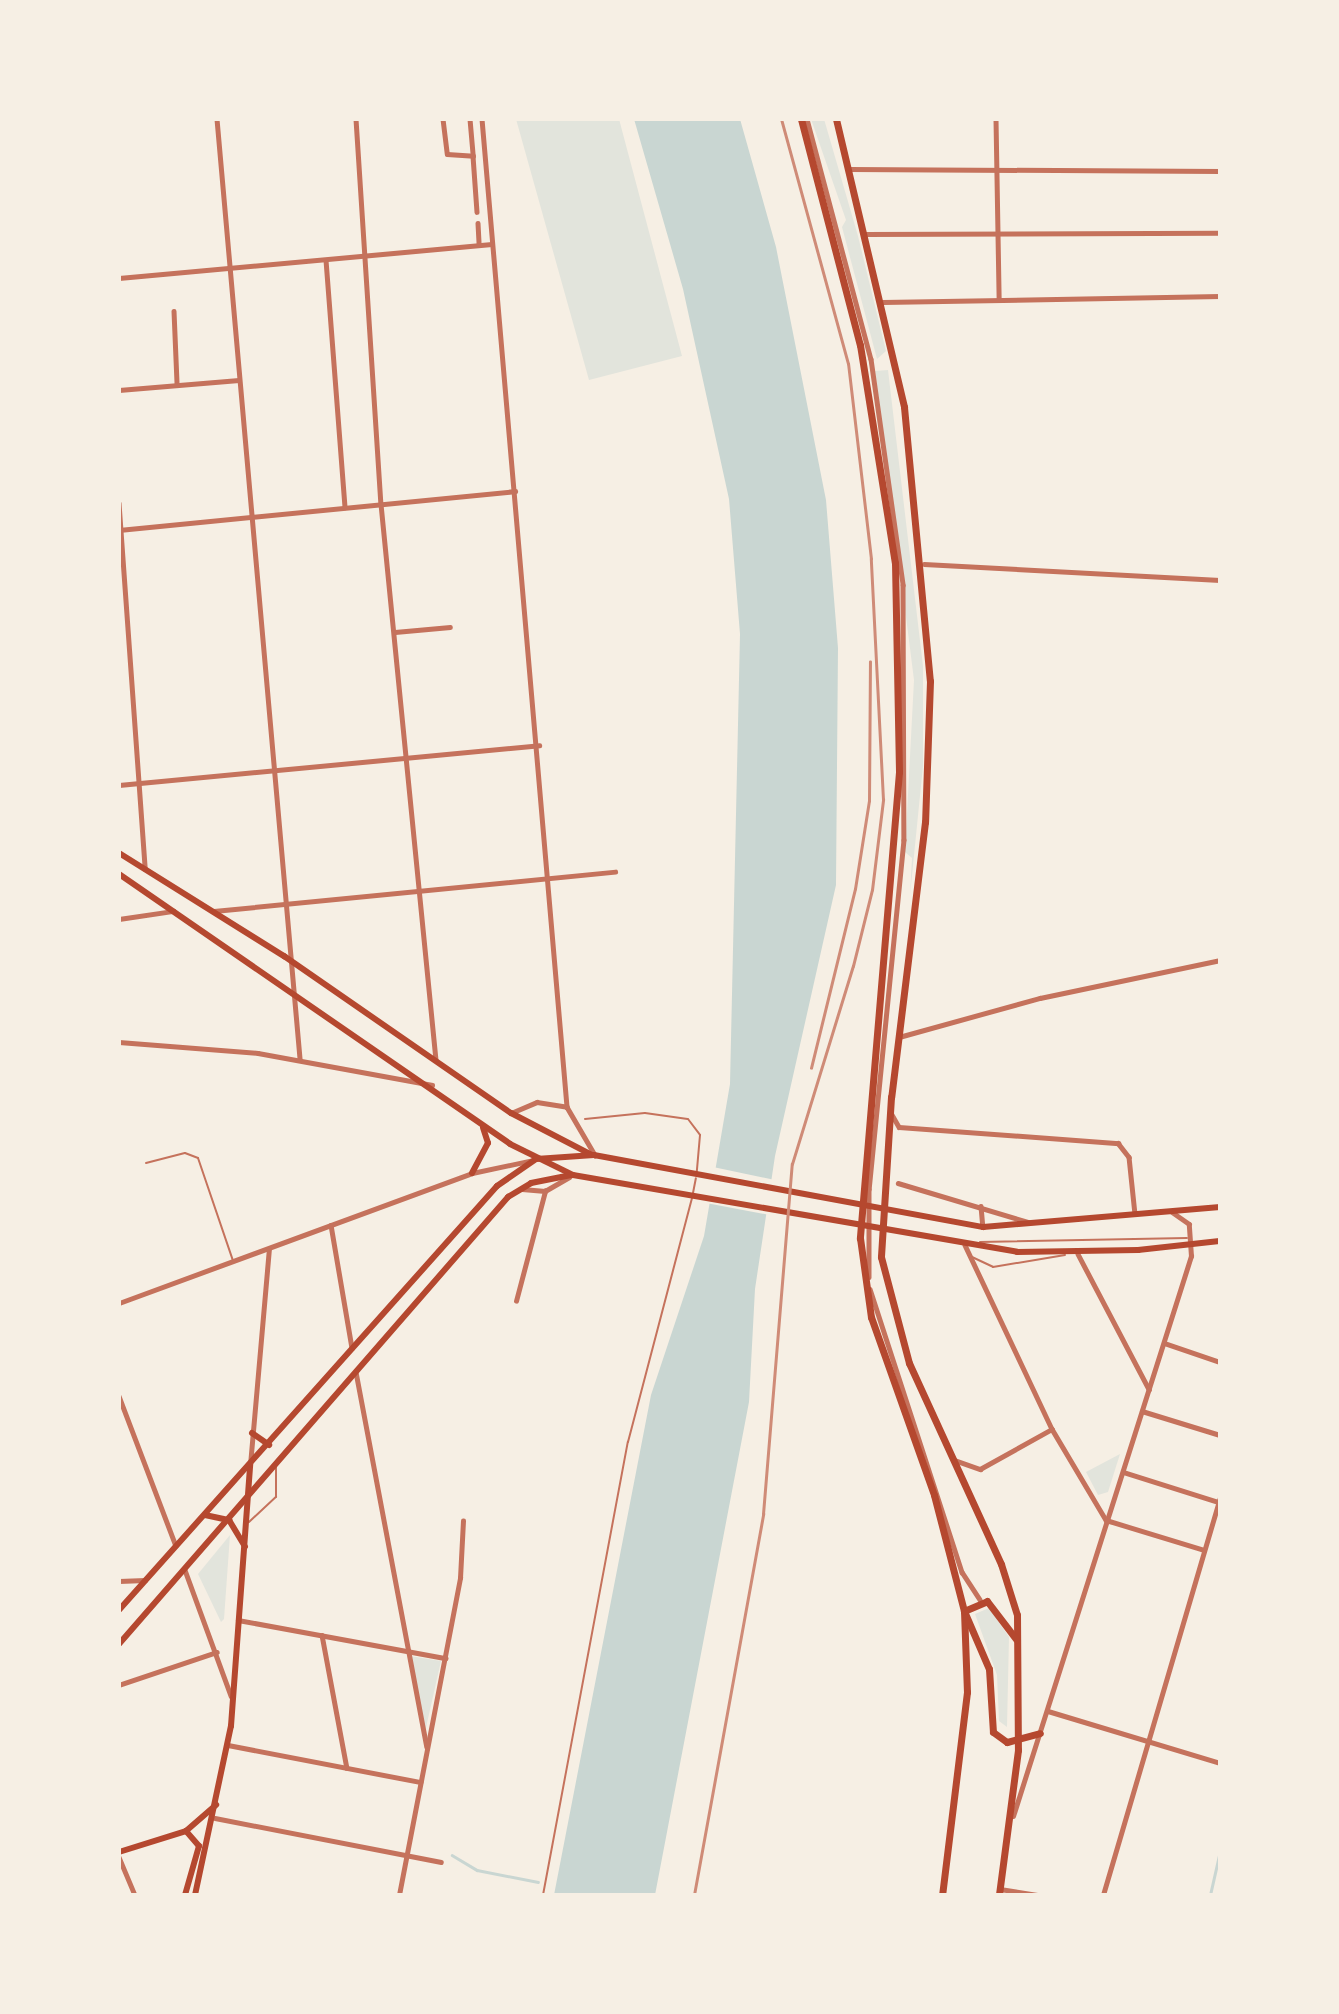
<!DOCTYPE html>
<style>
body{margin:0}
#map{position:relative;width:1339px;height:2014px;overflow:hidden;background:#f6efe4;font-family:Lato,sans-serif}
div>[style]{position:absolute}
.green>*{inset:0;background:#e2e4dc}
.water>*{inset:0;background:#c9d6d2}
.pier>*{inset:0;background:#f6efe4}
.stream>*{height:2.5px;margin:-1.25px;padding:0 1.25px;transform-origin:1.25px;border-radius:1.25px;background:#c9d6d2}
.service>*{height:2px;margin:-1px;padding:0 1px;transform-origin:1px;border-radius:1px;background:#c5725c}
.minor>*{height:4.5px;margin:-2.25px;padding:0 2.25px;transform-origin:2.25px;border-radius:2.25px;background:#c5725c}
.tertiary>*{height:5px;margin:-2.5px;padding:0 2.5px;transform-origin:2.5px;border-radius:2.5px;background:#c5725c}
.secondary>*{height:6px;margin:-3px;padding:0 3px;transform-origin:3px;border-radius:3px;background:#b5482f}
.primary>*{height:6px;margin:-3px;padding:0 3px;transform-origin:3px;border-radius:3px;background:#b5482f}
.trunk>*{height:7px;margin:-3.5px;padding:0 3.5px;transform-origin:3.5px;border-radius:3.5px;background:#b5482f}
.rail>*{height:2.5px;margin:-1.25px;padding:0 1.25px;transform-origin:1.25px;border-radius:1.25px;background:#cf8b77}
span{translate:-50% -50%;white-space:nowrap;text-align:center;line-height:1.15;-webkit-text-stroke:7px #f6efe4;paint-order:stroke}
.frame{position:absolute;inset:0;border:121px solid #f6efe4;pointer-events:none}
</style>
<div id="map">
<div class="green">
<div style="clip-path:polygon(516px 119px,619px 119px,682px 356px,589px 380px)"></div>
<div style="clip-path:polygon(811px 119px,824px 119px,858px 236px,886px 351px,877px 359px,842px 227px,846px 220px)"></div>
<div style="clip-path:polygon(888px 370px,923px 666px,923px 766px,910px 895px,912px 858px,905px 852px,914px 680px,875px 371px)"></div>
<div style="clip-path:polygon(1120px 1454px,1108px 1492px,1098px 1495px,1086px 1472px)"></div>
<div style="clip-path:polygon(230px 1535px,224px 1619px,221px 1622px,198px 1574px)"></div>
<div style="clip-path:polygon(989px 1608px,1009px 1637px,1007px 1727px,999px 1721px,997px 1675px,975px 1614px)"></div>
<div style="clip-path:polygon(410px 1656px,441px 1661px,425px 1732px)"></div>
</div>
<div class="water">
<div style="clip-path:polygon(634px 119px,740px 119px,776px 247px,826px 500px,838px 648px,836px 885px,775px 1156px,755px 1289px,749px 1402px,655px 1895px,554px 1895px,651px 1395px,704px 1236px,730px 1084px,740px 634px,729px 499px,683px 289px)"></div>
</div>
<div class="pier">
<div style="clip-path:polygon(713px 1167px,775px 1180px,770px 1215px,706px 1203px)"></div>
</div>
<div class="stream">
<div style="left:452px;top:1855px;width:29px;rotate:31deg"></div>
<div style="left:477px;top:1870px;width:62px;rotate:11.1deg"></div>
<div style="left:1210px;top:1895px;width:45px;rotate:-77.2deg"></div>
</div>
<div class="service">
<div style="left:585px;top:1119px;width:60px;rotate:-5.7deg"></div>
<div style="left:645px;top:1113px;width:43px;rotate:7.9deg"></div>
<div style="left:688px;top:1119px;width:20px;rotate:53deg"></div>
<div style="left:700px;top:1135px;width:37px;rotate:95deg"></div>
<div style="left:146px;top:1163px;width:40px;rotate:-14.4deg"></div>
<div style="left:185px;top:1153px;width:14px;rotate:21deg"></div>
<div style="left:198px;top:1158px;width:109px;rotate:71.2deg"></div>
<div style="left:693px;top:1193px;width:15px;rotate:-79deg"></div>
<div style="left:980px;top:1242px;width:207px;rotate:-1.1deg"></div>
<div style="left:972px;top:1257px;width:23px;rotate:25deg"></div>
<div style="left:993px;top:1267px;width:73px;rotate:-9.5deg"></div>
<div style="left:249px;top:1522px;width:37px;rotate:-43deg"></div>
<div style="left:276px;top:1497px;width:31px;rotate:-90deg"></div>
<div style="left:543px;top:1895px;width:461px;rotate:-79.4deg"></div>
<div style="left:628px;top:1442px;width:252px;rotate:-75.3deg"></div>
</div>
<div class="minor">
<div style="left:217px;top:119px;width:944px;rotate:84.95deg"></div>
<div style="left:356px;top:119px;width:386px;rotate:86.3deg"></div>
<div style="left:381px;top:504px;width:559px;rotate:84.35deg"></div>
<div style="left:443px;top:119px;width:35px;rotate:83deg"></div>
<div style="left:447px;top:154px;width:26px;rotate:4deg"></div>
<div style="left:473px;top:156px;width:56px;rotate:85.9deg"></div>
<div style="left:470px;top:119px;width:37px;rotate:85deg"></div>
<div style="left:482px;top:119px;width:992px;rotate:85.08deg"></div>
<div style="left:807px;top:119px;width:248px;rotate:75.1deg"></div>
<div style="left:871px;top:359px;width:228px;rotate:81.9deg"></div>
<div style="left:903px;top:585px;width:255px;rotate:89.8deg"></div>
<div style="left:904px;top:840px;width:351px;rotate:95.7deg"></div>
<div style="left:869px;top:1189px;width:88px;rotate:90deg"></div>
<div style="left:996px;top:119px;width:180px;rotate:89deg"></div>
<div style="left:850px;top:169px;width:370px;rotate:0.3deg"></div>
<div style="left:478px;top:223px;width:22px;rotate:87deg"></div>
<div style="left:866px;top:234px;width:354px;rotate:-0.2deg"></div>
<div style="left:326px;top:260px;width:248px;rotate:85.6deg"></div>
<div style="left:119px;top:278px;width:374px;rotate:-5.2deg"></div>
<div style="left:883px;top:302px;width:337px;rotate:-1deg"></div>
<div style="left:174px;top:311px;width:73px;rotate:87.6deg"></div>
<div style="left:119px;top:390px;width:120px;rotate:-4.8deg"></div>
<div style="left:119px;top:503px;width:367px;rotate:85.9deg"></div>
<div style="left:119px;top:530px;width:398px;rotate:-5.6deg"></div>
<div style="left:924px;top:564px;width:296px;rotate:3.1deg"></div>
<div style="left:395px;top:632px;width:55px;rotate:-5.2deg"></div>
<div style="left:119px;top:785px;width:422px;rotate:-5.4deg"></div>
<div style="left:214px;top:911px;width:403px;rotate:-5.6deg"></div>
<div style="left:119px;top:919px;width:55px;rotate:-8.4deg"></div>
<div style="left:899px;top:1037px;width:146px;rotate:-15.5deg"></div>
<div style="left:1040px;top:998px;width:184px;rotate:-11.9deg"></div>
<div style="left:119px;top:1042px;width:139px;rotate:4.5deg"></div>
<div style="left:258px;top:1053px;width:177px;rotate:10.4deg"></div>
<div style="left:511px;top:1113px;width:28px;rotate:-23deg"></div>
<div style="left:537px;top:1102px;width:30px;rotate:9deg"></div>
<div style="left:567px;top:1107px;width:56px;rotate:59.7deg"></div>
<div style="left:891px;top:1113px;width:16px;rotate:60deg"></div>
<div style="left:899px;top:1127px;width:220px;rotate:4.2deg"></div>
<div style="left:1118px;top:1143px;width:18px;rotate:52deg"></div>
<div style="left:1129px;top:1157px;width:57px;rotate:84deg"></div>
<div style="left:898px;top:1183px;width:136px;rotate:16.7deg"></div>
<div style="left:522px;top:1189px;width:23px;rotate:5deg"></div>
<div style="left:545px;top:1191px;width:28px;rotate:-30deg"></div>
<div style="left:981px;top:1206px;width:21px;rotate:85deg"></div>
<div style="left:331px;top:1225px;width:125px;rotate:80.3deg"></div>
<div style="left:965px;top:1245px;width:204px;rotate:64.7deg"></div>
<div style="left:1052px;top:1429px;width:106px;rotate:59.3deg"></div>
<div style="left:1106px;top:1520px;width:102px;rotate:17deg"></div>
<div style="left:1078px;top:1254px;width:153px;rotate:62.3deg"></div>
<div style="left:870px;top:1289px;width:298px;rotate:72deg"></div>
<div style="left:962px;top:1572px;width:33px;rotate:57deg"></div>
<div style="left:516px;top:1301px;width:114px;rotate:-75.2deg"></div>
<div style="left:1164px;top:1343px;width:59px;rotate:18.7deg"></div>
<div style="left:356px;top:1372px;width:381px;rotate:79.3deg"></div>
<div style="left:119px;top:1396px;width:160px;rotate:69.2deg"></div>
<div style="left:1142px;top:1411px;width:82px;rotate:17.1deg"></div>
<div style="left:954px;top:1460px;width:28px;rotate:19deg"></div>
<div style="left:980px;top:1469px;width:82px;rotate:-29.1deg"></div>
<div style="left:1123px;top:1472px;width:100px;rotate:17.5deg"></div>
<div style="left:185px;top:1570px;width:134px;rotate:69.9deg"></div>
<div style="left:119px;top:1581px;width:26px;rotate:-2deg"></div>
<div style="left:238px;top:1620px;width:211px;rotate:10.4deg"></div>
<div style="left:322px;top:1635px;width:135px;rotate:79.4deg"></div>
<div style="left:119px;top:1685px;width:103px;rotate:-18.6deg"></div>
<div style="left:1048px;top:1711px;width:180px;rotate:16.8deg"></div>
<div style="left:228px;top:1745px;width:196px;rotate:10.9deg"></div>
<div style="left:215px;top:1818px;width:230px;rotate:11deg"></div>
<div style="left:119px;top:1857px;width:41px;rotate:67.2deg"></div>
<div style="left:1000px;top:1889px;width:39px;rotate:9deg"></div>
<div style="left:399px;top:1895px;width:323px;rotate:-79.1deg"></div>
<div style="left:460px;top:1578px;width:57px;rotate:-87deg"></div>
<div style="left:1103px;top:1895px;width:414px;rotate:-73.6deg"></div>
</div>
<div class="tertiary">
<div style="left:119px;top:1303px;width:376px;rotate:-20.2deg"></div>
<div style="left:472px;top:1173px;width:62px;rotate:-12deg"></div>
<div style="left:250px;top:1465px;width:217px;rotate:-85deg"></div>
<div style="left:1013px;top:1816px;width:588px;rotate:-72.37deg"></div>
<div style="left:1191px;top:1256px;width:32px;rotate:-94deg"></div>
<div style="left:1189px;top:1224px;width:21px;rotate:-145deg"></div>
</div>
<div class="secondary">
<div style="left:119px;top:1852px;width:70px;rotate:-17.4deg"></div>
<div style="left:186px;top:1831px;width:40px;rotate:-41deg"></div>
<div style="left:185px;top:1895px;width:51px;rotate:-74.1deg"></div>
<div style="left:199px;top:1846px;width:20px;rotate:-131deg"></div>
<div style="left:195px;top:1895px;width:173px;rotate:-78deg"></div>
<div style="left:231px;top:1726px;width:262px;rotate:-85.8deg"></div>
</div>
<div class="primary">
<div style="left:119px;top:853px;width:195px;rotate:32deg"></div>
<div style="left:284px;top:956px;width:276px;rotate:34.7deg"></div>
<div style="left:511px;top:1113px;width:91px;rotate:27.4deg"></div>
<div style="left:119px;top:874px;width:475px;rotate:34.6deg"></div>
<div style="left:510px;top:1144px;width:70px;rotate:26.2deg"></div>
<div style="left:573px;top:1175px;width:451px;rotate:9.8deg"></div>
<div style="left:1017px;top:1252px;width:121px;rotate:-0.9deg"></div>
<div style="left:1138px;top:1250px;width:82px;rotate:-6.3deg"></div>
<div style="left:472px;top:1173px;width:34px;rotate:-62deg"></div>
<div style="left:488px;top:1143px;width:16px;rotate:-108deg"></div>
<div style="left:252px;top:1433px;width:21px;rotate:35deg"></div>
<div style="left:205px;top:1515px;width:25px;rotate:12deg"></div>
<div style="left:229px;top:1520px;width:31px;rotate:59deg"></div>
<div style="left:119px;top:1610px;width:568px;rotate:-48.28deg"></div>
<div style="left:497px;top:1186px;width:47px;rotate:-34.7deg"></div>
<div style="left:536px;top:1159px;width:58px;rotate:-3.9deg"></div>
<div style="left:594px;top:1155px;width:396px;rotate:10.5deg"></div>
<div style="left:983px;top:1227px;width:238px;rotate:-4.8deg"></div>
<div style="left:119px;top:1644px;width:593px;rotate:-48.97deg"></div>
<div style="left:508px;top:1197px;width:27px;rotate:-31deg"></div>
<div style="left:531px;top:1183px;width:41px;rotate:-11.3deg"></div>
</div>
<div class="trunk">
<div style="left:801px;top:119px;width:234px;rotate:75.4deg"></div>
<div style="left:860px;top:345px;width:221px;rotate:80.9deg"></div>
<div style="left:895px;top:563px;width:209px;rotate:88.9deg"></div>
<div style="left:899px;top:772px;width:468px;rotate:94.8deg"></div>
<div style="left:860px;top:1238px;width:80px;rotate:82.1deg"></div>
<div style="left:871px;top:1317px;width:189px;rotate:70.5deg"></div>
<div style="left:934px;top:1495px;width:120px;rotate:75.5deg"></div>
<div style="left:964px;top:1611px;width:81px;rotate:87.9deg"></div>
<div style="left:967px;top:1692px;width:205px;rotate:97deg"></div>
<div style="left:836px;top:119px;width:296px;rotate:76.7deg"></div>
<div style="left:904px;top:407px;width:275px;rotate:84.6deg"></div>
<div style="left:930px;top:681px;width:141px;rotate:92deg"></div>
<div style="left:925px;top:822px;width:277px;rotate:97deg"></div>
<div style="left:891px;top:1097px;width:160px;rotate:93.6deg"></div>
<div style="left:881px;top:1257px;width:110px;rotate:75.2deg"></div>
<div style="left:909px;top:1363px;width:221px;rotate:65.4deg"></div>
<div style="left:1001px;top:1564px;width:53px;rotate:72.6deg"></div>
<div style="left:1017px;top:1615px;width:135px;rotate:89.6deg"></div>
<div style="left:1018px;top:1750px;width:146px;rotate:97.5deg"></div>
<div style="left:964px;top:1611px;width:63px;rotate:66.7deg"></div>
<div style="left:989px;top:1669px;width:63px;rotate:86.4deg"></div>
<div style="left:993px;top:1732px;width:17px;rotate:36deg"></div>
<div style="left:1007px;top:1742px;width:34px;rotate:-15deg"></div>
<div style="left:964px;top:1611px;width:25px;rotate:-23deg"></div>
<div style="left:987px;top:1601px;width:48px;rotate:52.7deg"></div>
</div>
<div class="rail">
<div style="left:811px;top:1068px;width:184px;rotate:-76.2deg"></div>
<div style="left:855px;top:889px;width:89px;rotate:-81deg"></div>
<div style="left:869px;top:801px;width:139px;rotate:-89.6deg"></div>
<div style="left:694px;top:1895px;width:387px;rotate:-79.7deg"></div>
<div style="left:763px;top:1514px;width:351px;rotate:-85.3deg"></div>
<div style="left:792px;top:1164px;width:207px;rotate:-72.9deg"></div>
<div style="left:853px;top:966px;width:78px;rotate:-76deg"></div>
<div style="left:872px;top:890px;width:91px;rotate:-83deg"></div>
<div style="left:883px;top:800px;width:241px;rotate:-92.9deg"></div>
<div style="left:871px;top:559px;width:196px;rotate:-96.7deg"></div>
<div style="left:848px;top:364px;width:254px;rotate:-105.3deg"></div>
</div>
<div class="frame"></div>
</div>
